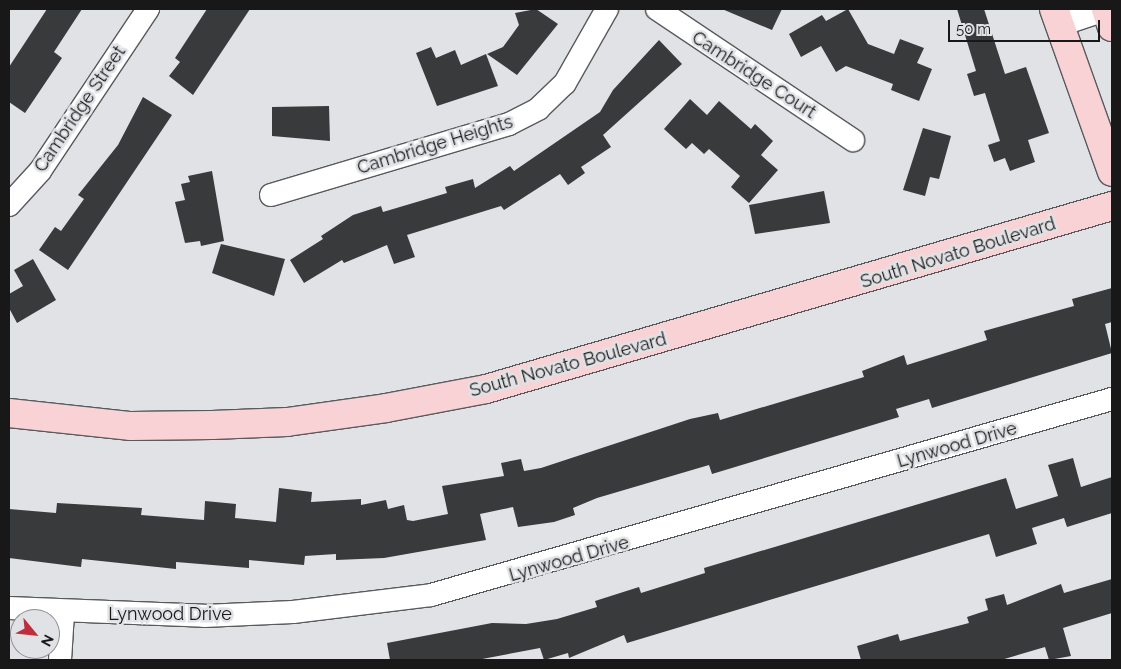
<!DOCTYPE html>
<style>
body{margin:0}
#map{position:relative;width:1121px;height:669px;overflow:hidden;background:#e1e2e5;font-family:Raleway,sans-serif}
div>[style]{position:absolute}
.building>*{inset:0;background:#393a3c}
.roads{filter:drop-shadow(1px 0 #595a5d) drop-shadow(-1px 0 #595a5d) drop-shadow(0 1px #595a5d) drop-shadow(0 -1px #595a5d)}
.street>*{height:22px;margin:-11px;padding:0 11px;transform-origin:11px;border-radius:11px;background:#fff}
.secondary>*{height:28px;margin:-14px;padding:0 14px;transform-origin:14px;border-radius:14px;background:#f8d2d4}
span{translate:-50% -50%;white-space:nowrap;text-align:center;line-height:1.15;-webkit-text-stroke:5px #e1e2e5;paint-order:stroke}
.street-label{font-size:18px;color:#181819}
.frame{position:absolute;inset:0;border:10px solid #181819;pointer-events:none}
.north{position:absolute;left:10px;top:609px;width:50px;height:50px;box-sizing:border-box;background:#e1e2e5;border:1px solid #919193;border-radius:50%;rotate:118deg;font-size:14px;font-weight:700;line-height:20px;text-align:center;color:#181819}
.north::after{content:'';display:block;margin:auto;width:18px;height:22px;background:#bf2e3c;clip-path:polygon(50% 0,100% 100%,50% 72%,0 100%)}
.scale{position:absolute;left:948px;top:20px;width:152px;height:22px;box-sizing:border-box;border:2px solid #181819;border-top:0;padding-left:6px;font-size:15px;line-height:18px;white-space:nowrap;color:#181819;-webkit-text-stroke:4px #e1e2e5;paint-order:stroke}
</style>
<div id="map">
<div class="building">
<div style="clip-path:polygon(47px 9px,82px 9px,54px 52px,62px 58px,25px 113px,9px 102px,9px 67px)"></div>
<div style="clip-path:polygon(207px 9px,250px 9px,193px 95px,169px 76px,180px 62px,175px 58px)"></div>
<div style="clip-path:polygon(536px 9px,558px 24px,517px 75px,487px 54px,503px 47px,519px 25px,515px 13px)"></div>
<div style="clip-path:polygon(722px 9px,782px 9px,772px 30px)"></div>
<div style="clip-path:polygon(848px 9px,868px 44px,894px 54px,900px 39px,924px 48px,917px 63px,932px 69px,919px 101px,891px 90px,893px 84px,846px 66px,836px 72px,821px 46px,801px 57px,789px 34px,822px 15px,826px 21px)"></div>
<div style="clip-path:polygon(957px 9px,984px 9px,1005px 74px,1026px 67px,1049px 133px,1028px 140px,1035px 162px,1010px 171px,1005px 158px,994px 162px,988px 145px,1000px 141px,985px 93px,974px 96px,967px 74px,976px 71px)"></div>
<div style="clip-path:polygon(659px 40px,682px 64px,603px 135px,611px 147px,581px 167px,585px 173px,568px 185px,560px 174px,504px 210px,501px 206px,407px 235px,415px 257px,394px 264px,387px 245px,344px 263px,342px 260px,304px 283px,290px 260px,323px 239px,321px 236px,353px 215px,381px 206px,383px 212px,447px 193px,445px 187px,473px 179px,475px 188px,510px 166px,514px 171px,600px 112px,613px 90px)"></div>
<div style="clip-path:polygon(431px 47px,436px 58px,455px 50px,461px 65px,486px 54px,498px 86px,437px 106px,416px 53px)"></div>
<div style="clip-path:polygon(143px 97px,172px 115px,68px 270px,39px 250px,55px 227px,61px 231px,84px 199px,78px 195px,118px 145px)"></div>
<div style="clip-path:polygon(690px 99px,707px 115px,719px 101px,751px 129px,755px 124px,773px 141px,761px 155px,778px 170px,749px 203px,731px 187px,740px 176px,709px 149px,704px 154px,692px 143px,686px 149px,664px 129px)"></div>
<div style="clip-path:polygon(329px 106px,330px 141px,272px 136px,272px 107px)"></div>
<div style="clip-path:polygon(923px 128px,951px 136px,939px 179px,930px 177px,925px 196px,903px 190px)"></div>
<div style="clip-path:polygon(212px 171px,224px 241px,201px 246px,200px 241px,185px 243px,175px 202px,185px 200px,181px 184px,190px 182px,188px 176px)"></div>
<div style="clip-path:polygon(824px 191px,830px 223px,755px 234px,749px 205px)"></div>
<div style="clip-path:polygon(221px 244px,285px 259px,274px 296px,212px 273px)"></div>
<div style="clip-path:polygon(33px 259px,56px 300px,17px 323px,9px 308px,9px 294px,23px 286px,14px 270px)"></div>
<div style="clip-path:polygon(1112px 288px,1112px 322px,1105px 324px,1112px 353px,932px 408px,929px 399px,896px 409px,899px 417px,712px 474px,709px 465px,597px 498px,573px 508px,575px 515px,554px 522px,518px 527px,513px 507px,480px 514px,486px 540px,384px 558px,336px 560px,336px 554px,305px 556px,304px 565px,249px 560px,249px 568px,176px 562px,176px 569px,82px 559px,81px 567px,9px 558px,9px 509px,56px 513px,57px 503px,142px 508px,141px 515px,204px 520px,205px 501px,236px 504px,235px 518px,276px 522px,279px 488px,312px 492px,311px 502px,361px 499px,361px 505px,386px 500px,388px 509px,404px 505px,407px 520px,413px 521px,448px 514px,442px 486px,504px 476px,501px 463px,521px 459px,524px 471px,541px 468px,690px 419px,718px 413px,720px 420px,864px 377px,862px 371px,904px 355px,907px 365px,987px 340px,984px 331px,1074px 306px,1072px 299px)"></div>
<div style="clip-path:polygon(1073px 458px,1081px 487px,1112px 477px,1112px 513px,1067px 527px,1064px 518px,1032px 528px,1037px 544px,996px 557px,989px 534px,627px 643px,624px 635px,569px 658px,568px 653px,544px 660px,540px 648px,477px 660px,390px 660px,387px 643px,492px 623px,526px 624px,557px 619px,597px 607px,595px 601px,639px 587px,641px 593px,705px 573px,704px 568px,1006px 478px,1016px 509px,1058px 496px,1048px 465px)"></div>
<div style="clip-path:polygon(1112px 579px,1112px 613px,1063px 628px,1071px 656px,1049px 660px,1045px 647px,1001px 660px,861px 660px,857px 646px,898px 634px,900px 641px,969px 623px,967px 617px,988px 610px,985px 599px,1004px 594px,1007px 605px,1061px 584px,1064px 593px)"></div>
</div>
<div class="roads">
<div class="street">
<div style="left:657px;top:9px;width:236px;rotate:33.8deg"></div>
<div style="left:1060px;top:25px;width:51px;rotate:-18.4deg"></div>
<div style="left:271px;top:195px;width:248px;rotate:-16.6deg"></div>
<div style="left:509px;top:124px;width:33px;rotate:-27deg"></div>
<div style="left:538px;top:109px;width:37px;rotate:-44deg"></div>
<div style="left:565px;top:83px;width:85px;rotate:-60.4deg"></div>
<div style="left:9px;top:205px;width:46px;rotate:-47.6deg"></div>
<div style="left:40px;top:171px;width:195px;rotate:-56.3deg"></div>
<div style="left:9px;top:608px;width:195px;rotate:2.3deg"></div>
<div style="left:204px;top:616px;width:89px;rotate:-2.6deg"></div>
<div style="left:293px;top:612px;width:139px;rotate:-7deg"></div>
<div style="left:431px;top:595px;width:709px;rotate:-16.06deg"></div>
<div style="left:60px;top:660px;width:47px;rotate:-86.3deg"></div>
</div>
<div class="secondary">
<div style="left:1054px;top:9px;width:173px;rotate:70.4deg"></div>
<div style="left:1106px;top:9px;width:19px;rotate:72deg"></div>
<div style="left:9px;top:413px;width:123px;rotate:6.1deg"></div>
<div style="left:131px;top:426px;width:81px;rotate:-0.7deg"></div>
<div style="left:212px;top:425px;width:75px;rotate:-2.3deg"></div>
<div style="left:287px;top:422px;width:100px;rotate:-8deg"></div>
<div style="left:386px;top:408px;width:102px;rotate:-10.8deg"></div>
<div style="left:486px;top:389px;width:652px;rotate:-16.3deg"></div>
</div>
</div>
<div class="street-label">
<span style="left:754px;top:75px;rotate:33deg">Cambridge Court</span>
<span style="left:80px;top:109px;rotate:-56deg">Cambridge Street</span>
<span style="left:435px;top:145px;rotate:-17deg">Cambridge Heights</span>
<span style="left:958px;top:253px;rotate:-17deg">South Novato Boulevard</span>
<span style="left:568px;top:365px;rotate:-15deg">South Novato Boulevard</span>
<span style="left:957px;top:445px;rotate:-16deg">Lynwood Drive</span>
<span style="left:569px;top:559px;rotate:-16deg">Lynwood Drive</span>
<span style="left:170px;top:614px">Lynwood Drive</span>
</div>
<div class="frame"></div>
<div class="north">N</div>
<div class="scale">50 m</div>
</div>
